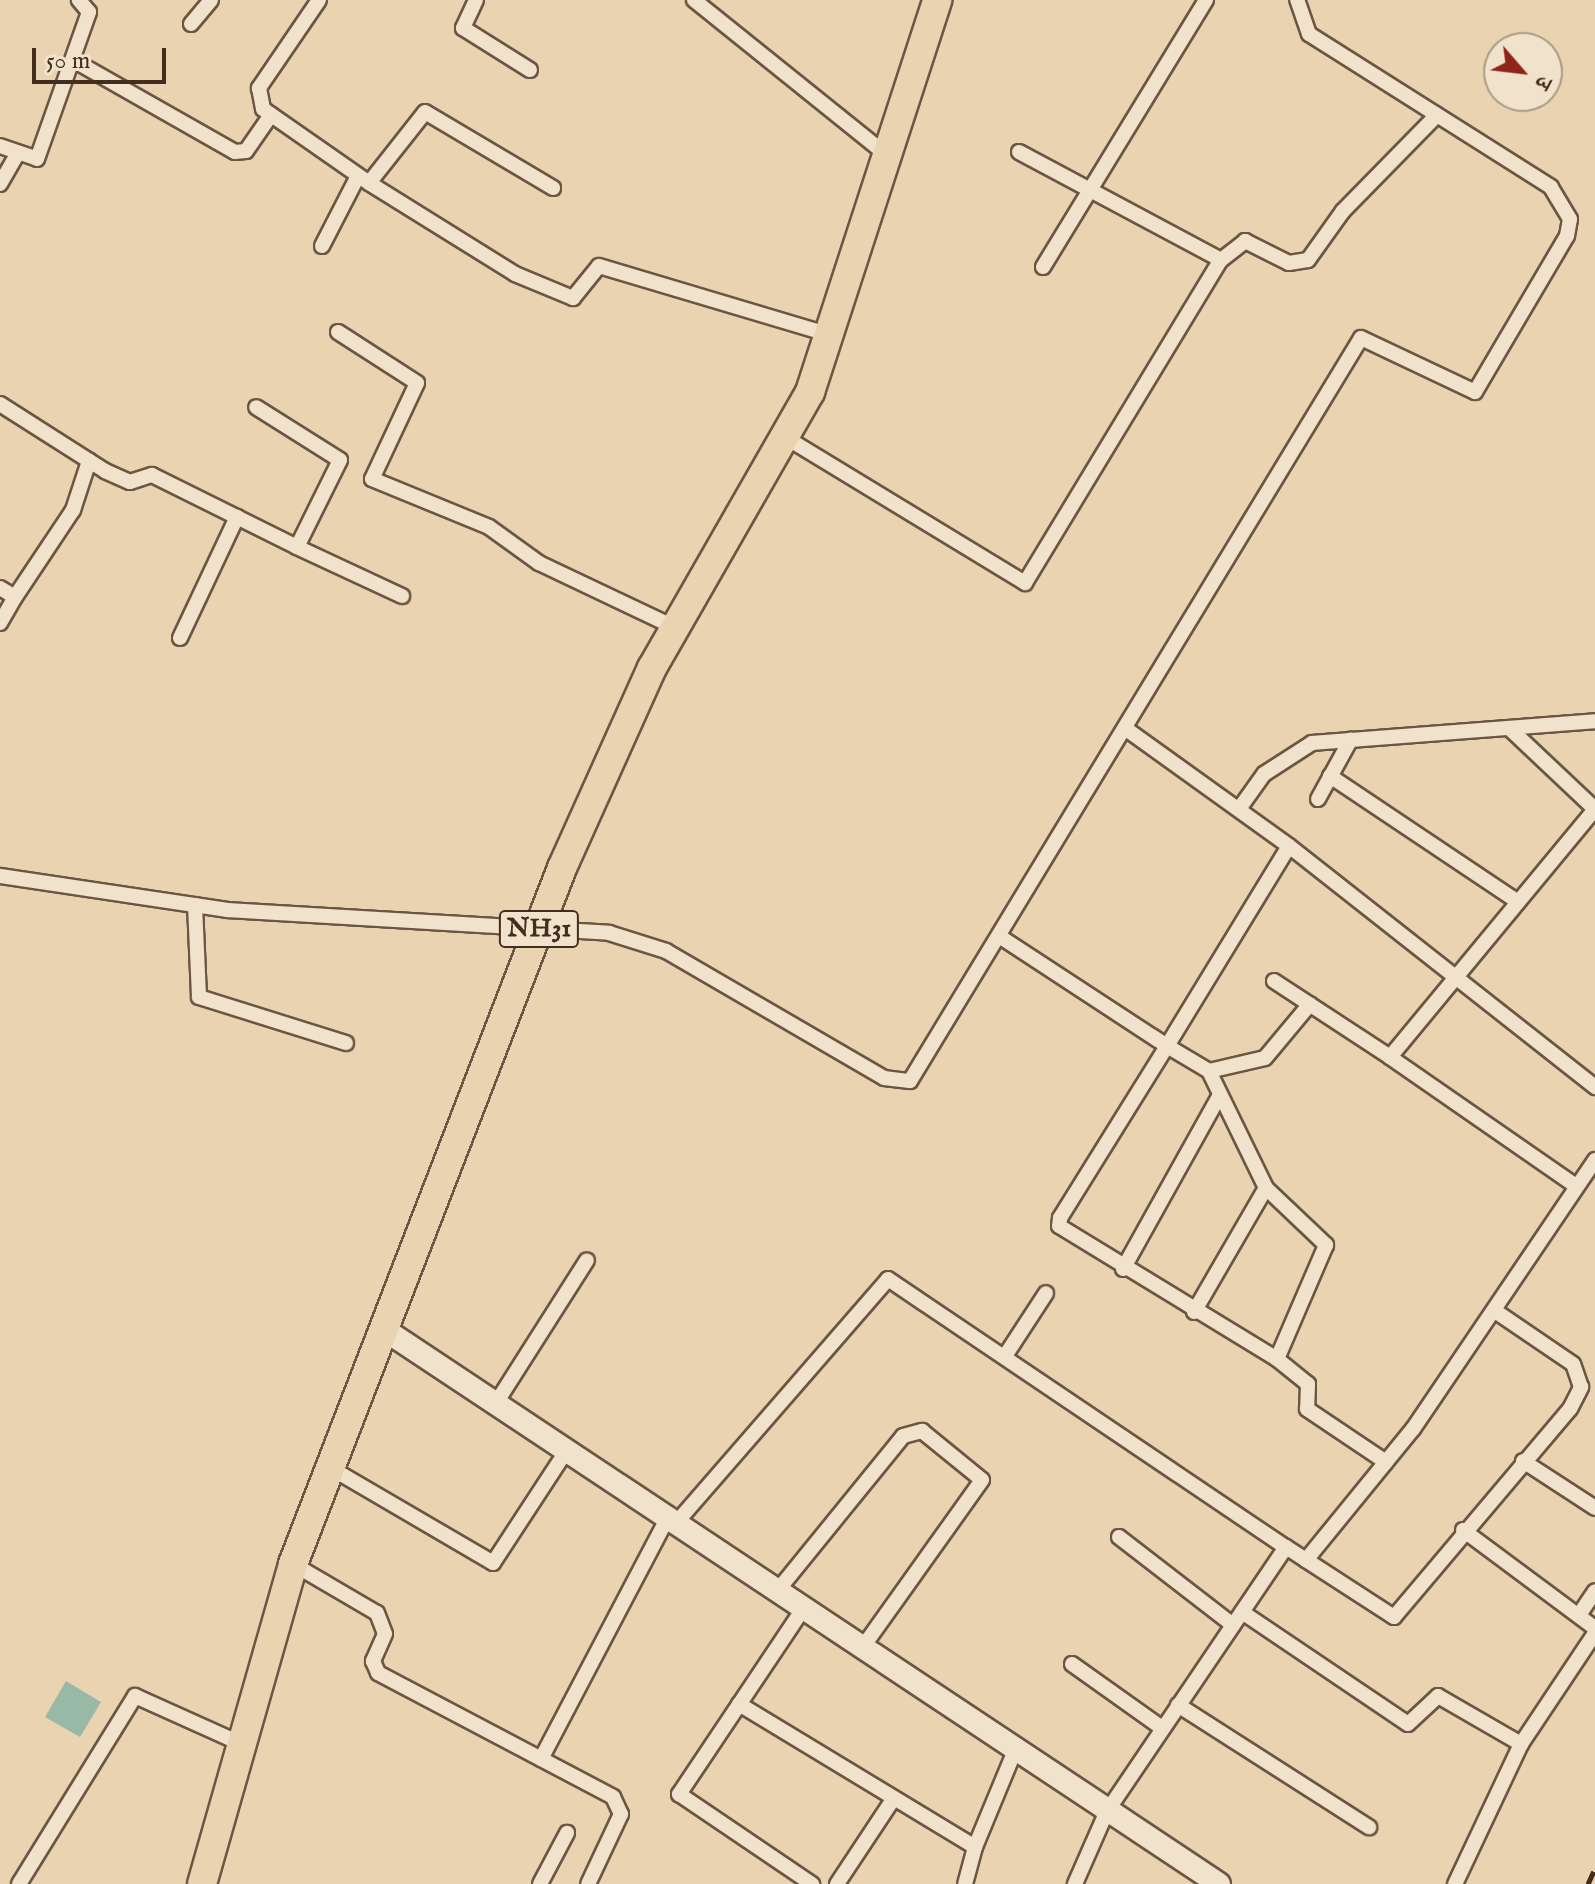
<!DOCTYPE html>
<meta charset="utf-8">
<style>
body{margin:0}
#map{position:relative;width:1595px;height:1884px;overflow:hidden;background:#ead3b1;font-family:"IM FELL English","Noto Serif Devanagari",serif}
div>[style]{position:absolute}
.water>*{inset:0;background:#99b9a7}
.roads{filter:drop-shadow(2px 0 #6c5643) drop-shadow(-2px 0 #6c5643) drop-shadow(0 2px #6c5643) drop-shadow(0 -2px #6c5643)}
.street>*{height:14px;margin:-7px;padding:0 7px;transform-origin:7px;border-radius:7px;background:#f1e2cc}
.secondary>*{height:22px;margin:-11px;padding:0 11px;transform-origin:11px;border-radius:11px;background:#f1e2cc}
.highway>*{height:28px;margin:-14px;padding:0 14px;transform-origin:14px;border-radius:14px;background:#ead3b1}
.rail>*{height:5px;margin-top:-2.5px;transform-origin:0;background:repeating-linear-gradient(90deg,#422d1e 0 14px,transparent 0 28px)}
span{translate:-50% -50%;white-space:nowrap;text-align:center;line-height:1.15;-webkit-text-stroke:8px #f1e2cc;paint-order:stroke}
.shield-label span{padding:2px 6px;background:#f1e2cc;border:2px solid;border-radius:6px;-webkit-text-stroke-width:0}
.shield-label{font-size:26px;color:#422d1e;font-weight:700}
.north{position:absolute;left:1483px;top:32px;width:80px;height:80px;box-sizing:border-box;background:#f1e2cc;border:2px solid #ab9a86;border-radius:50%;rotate:118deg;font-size:22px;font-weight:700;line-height:32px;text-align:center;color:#422d1e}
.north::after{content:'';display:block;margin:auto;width:28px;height:36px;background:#8f2418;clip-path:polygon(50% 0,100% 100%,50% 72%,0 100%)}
.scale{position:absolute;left:32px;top:48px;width:134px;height:36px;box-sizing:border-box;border:4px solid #422d1e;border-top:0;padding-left:10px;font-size:24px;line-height:28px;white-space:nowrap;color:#422d1e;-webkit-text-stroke:6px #f1e2cc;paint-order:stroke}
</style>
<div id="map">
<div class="water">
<div style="clip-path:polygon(66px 1681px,101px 1702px,80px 1737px,45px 1717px)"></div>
</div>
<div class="roads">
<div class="street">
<div style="left:319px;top:0;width:107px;rotate:124.3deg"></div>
<div style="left:259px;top:88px;width:21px;rotate:79deg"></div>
<div style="left:263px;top:109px;width:129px;rotate:34.9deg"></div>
<div style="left:369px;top:183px;width:90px;rotate:-51.7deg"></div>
<div style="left:425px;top:112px;width:149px;rotate:30.7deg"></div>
<div style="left:476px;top:0;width:31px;rotate:115deg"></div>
<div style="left:463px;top:28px;width:79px;rotate:32.1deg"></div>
<div style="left:694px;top:0;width:248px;rotate:38.8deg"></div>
<div style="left:191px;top:24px;width:31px;rotate:-50deg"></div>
<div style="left:73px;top:60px;width:186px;rotate:29.6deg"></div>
<div style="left:235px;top:152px;width:11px;rotate:-5deg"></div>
<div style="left:246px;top:151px;width:44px;rotate:-55.2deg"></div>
<div style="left:0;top:146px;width:39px;rotate:19deg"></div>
<div style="left:37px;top:159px;width:156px;rotate:-70.5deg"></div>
<div style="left:89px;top:12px;width:16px;rotate:-130deg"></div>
<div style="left:1019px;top:152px;width:229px;rotate:28.1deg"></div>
<div style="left:369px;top:183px;width:172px;rotate:31.9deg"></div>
<div style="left:515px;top:274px;width:63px;rotate:22.5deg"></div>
<div style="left:573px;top:298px;width:41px;rotate:-50.9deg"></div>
<div style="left:599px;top:266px;width:242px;rotate:16.6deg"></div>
<div style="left:0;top:184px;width:34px;rotate:-60deg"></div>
<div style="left:322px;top:246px;width:79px;rotate:-62.8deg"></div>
<div style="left:1043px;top:267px;width:313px;rotate:-58.6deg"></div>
<div style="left:338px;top:332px;width:94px;rotate:32.8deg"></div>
<div style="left:417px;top:383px;width:106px;rotate:115.1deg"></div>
<div style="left:372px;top:479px;width:126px;rotate:22.3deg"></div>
<div style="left:489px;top:527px;width:62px;rotate:35.8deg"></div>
<div style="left:539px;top:563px;width:149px;rotate:25.4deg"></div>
<div style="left:0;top:404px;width:125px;rotate:32.5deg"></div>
<div style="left:105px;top:471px;width:27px;rotate:24deg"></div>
<div style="left:130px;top:482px;width:23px;rotate:-18deg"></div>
<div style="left:152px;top:475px;width:162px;rotate:26.4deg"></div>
<div style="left:297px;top:547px;width:97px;rotate:-63.7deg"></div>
<div style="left:340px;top:460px;width:99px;rotate:-147.8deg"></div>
<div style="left:785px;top:437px;width:281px;rotate:31.3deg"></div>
<div style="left:1025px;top:583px;width:378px;rotate:-58.8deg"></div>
<div style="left:1221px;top:260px;width:31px;rotate:-38deg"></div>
<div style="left:1245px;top:241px;width:49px;rotate:26.6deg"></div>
<div style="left:1289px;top:263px;width:19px;rotate:-9deg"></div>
<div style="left:1308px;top:260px;width:60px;rotate:-54.5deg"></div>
<div style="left:1343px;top:211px;width:134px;rotate:-45.6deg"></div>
<div style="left:297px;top:547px;width:116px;rotate:25deg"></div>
<div style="left:0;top:588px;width:17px;rotate:31deg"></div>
<div style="left:15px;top:597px;width:30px;rotate:120deg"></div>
<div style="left:15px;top:597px;width:105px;rotate:-56.3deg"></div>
<div style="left:73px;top:510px;width:52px;rotate:-71.9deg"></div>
<div style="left:180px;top:638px;width:134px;rotate:-64.8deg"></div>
<div style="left:1510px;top:729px;width:117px;rotate:43.3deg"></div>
<div style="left:1330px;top:776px;width:226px;rotate:33.8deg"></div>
<div style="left:1318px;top:799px;width:68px;rotate:-61.2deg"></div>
<div style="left:1239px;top:809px;width:43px;rotate:-54.5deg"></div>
<div style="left:1264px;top:774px;width:57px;rotate:-32.9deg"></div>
<div style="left:1312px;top:743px;width:284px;rotate:-4.4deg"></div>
<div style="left:1289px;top:846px;width:390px;rotate:38.2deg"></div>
<div style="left:0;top:876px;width:230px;rotate:8.5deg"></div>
<div style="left:227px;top:910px;width:383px;rotate:3.4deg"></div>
<div style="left:609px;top:933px;width:60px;rotate:17.5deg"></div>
<div style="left:666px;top:951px;width:252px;rotate:30.2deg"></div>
<div style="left:884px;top:1078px;width:26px;rotate:7deg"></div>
<div style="left:910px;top:1081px;width:869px;rotate:-58.74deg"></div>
<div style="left:1361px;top:338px;width:126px;rotate:25.3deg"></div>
<div style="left:1475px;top:392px;width:181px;rotate:-59.5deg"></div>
<div style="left:1567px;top:236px;width:17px;rotate:-80deg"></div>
<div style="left:1570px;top:219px;width:37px;rotate:-121deg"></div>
<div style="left:1551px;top:187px;width:286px;rotate:-147.7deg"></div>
<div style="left:1309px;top:34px;width:36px;rotate:-109deg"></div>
<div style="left:195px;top:905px;width:92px;rotate:87.5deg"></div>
<div style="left:199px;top:997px;width:154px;rotate:17.4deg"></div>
<div style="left:1002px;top:938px;width:197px;rotate:33.2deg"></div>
<div style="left:1167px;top:1046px;width:49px;rotate:30.8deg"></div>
<div style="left:1209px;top:1071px;width:130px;rotate:64deg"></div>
<div style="left:1266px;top:1188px;width:83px;rotate:43.5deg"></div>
<div style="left:1326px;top:1245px;width:124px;rotate:113.3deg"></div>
<div style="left:1277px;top:1359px;width:255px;rotate:-148.6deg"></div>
<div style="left:1059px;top:1226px;width:8px;rotate:-83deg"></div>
<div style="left:1060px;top:1218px;width:203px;rotate:-58.1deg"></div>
<div style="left:1167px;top:1046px;width:234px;rotate:-58.6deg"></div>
<div style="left:1289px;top:846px;width:201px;rotate:-144.3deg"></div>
<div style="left:1274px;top:981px;width:139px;rotate:33.2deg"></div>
<div style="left:1209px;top:1071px;width:57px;rotate:-13.1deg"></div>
<div style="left:1265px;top:1058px;width:70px;rotate:-50.2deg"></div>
<div style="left:1576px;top:1186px;width:226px;rotate:-145.3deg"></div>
<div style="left:1390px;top:1057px;width:322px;rotate:-50.4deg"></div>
<div style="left:1123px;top:1269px;width:199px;rotate:-60.9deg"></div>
<div style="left:1194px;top:1312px;width:143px;rotate:-59.9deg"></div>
<div style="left:1005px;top:1356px;width:75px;rotate:-56.9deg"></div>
<div style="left:1277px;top:1359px;width:40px;rotate:39deg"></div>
<div style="left:1308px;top:1384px;width:25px;rotate:92deg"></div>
<div style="left:1307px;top:1409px;width:95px;rotate:33.9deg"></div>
<div style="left:496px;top:1403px;width:169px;rotate:-57.5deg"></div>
<div style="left:1523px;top:1461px;width:86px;rotate:33.1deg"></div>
<div style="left:329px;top:1467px;width:190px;rotate:30.3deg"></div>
<div style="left:493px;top:1563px;width:135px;rotate:-56.8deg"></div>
<div style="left:676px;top:1523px;width:323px;rotate:-49deg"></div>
<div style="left:888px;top:1279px;width:480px;rotate:34deg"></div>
<div style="left:1286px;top:1547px;width:319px;rotate:124.1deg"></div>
<div style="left:1107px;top:1811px;width:80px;rotate:113.7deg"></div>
<div style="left:1463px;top:1530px;width:164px;rotate:36.6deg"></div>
<div style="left:1119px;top:1537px;width:144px;rotate:37.7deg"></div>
<div style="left:1286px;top:1547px;width:24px;rotate:33deg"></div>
<div style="left:1306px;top:1560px;width:169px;rotate:-50.8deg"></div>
<div style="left:1413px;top:1429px;width:325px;rotate:-55.9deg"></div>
<div style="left:1306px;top:1560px;width:105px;rotate:32.9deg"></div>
<div style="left:1394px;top:1617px;width:272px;rotate:-49.8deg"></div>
<div style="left:1570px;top:1409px;width:25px;rotate:-63deg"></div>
<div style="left:1581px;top:1387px;width:24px;rotate:-109deg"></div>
<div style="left:1573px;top:1364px;width:94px;rotate:-145.8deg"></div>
<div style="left:293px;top:1564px;width:97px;rotate:30.3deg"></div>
<div style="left:377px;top:1613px;width:22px;rotate:69deg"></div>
<div style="left:385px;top:1634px;width:30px;rotate:114deg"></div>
<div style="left:373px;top:1661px;width:13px;rotate:67deg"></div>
<div style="left:378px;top:1673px;width:266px;rotate:27.8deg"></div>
<div style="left:613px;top:1797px;width:19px;rotate:65deg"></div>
<div style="left:621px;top:1814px;width:77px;rotate:115.2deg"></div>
<div style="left:778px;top:1590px;width:198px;rotate:-50.9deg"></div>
<div style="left:903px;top:1436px;width:20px;rotate:-15deg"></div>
<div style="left:922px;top:1431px;width:77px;rotate:39.2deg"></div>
<div style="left:982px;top:1480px;width:205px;rotate:125.5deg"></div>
<div style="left:803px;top:1609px;width:223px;rotate:123.8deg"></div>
<div style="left:679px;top:1794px;width:161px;rotate:34.1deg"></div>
<div style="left:1242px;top:1612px;width:200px;rotate:34deg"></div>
<div style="left:1408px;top:1724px;width:41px;rotate:-43deg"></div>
<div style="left:1438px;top:1696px;width:96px;rotate:30deg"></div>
<div style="left:1521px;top:1744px;width:155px;rotate:115.2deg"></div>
<div style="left:1581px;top:1612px;width:25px;rotate:-56deg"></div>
<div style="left:1072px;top:1664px;width:110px;rotate:35.4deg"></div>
<div style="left:739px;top:1704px;width:276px;rotate:31.2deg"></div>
<div style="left:975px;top:1847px;width:38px;rotate:105deg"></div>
<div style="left:1178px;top:1705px;width:227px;rotate:32.6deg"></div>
<div style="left:1521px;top:1744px;width:133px;rotate:-56.3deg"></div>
<div style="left:541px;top:1759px;width:273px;rotate:-62.3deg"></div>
<div style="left:975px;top:1847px;width:107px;rotate:-67.5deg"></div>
<div style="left:19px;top:1884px;width:221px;rotate:-58.3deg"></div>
<div style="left:135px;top:1696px;width:117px;rotate:24.2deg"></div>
<div style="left:540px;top:1884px;width:58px;rotate:-62.1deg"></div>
<div style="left:837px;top:1884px;width:103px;rotate:-56.5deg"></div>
</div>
<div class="secondary">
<div style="left:385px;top:1330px;width:1001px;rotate:33.59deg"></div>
</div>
<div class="highway">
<div style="left:202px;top:1884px;width:333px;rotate:-74.1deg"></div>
<div style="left:293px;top:1564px;width:746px;rotate:-68.87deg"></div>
<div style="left:562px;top:868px;width:219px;rotate:-65.8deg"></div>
<div style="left:652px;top:668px;width:318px;rotate:-60.2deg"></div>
<div style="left:810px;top:392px;width:412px;rotate:-72deg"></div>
</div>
</div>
<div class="rail">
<div style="left:1588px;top:1884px;width:17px;rotate:-66deg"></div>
</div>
<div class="shield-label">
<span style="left:539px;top:929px">NH31</span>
</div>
<div class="north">उ</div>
<div class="scale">50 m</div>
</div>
